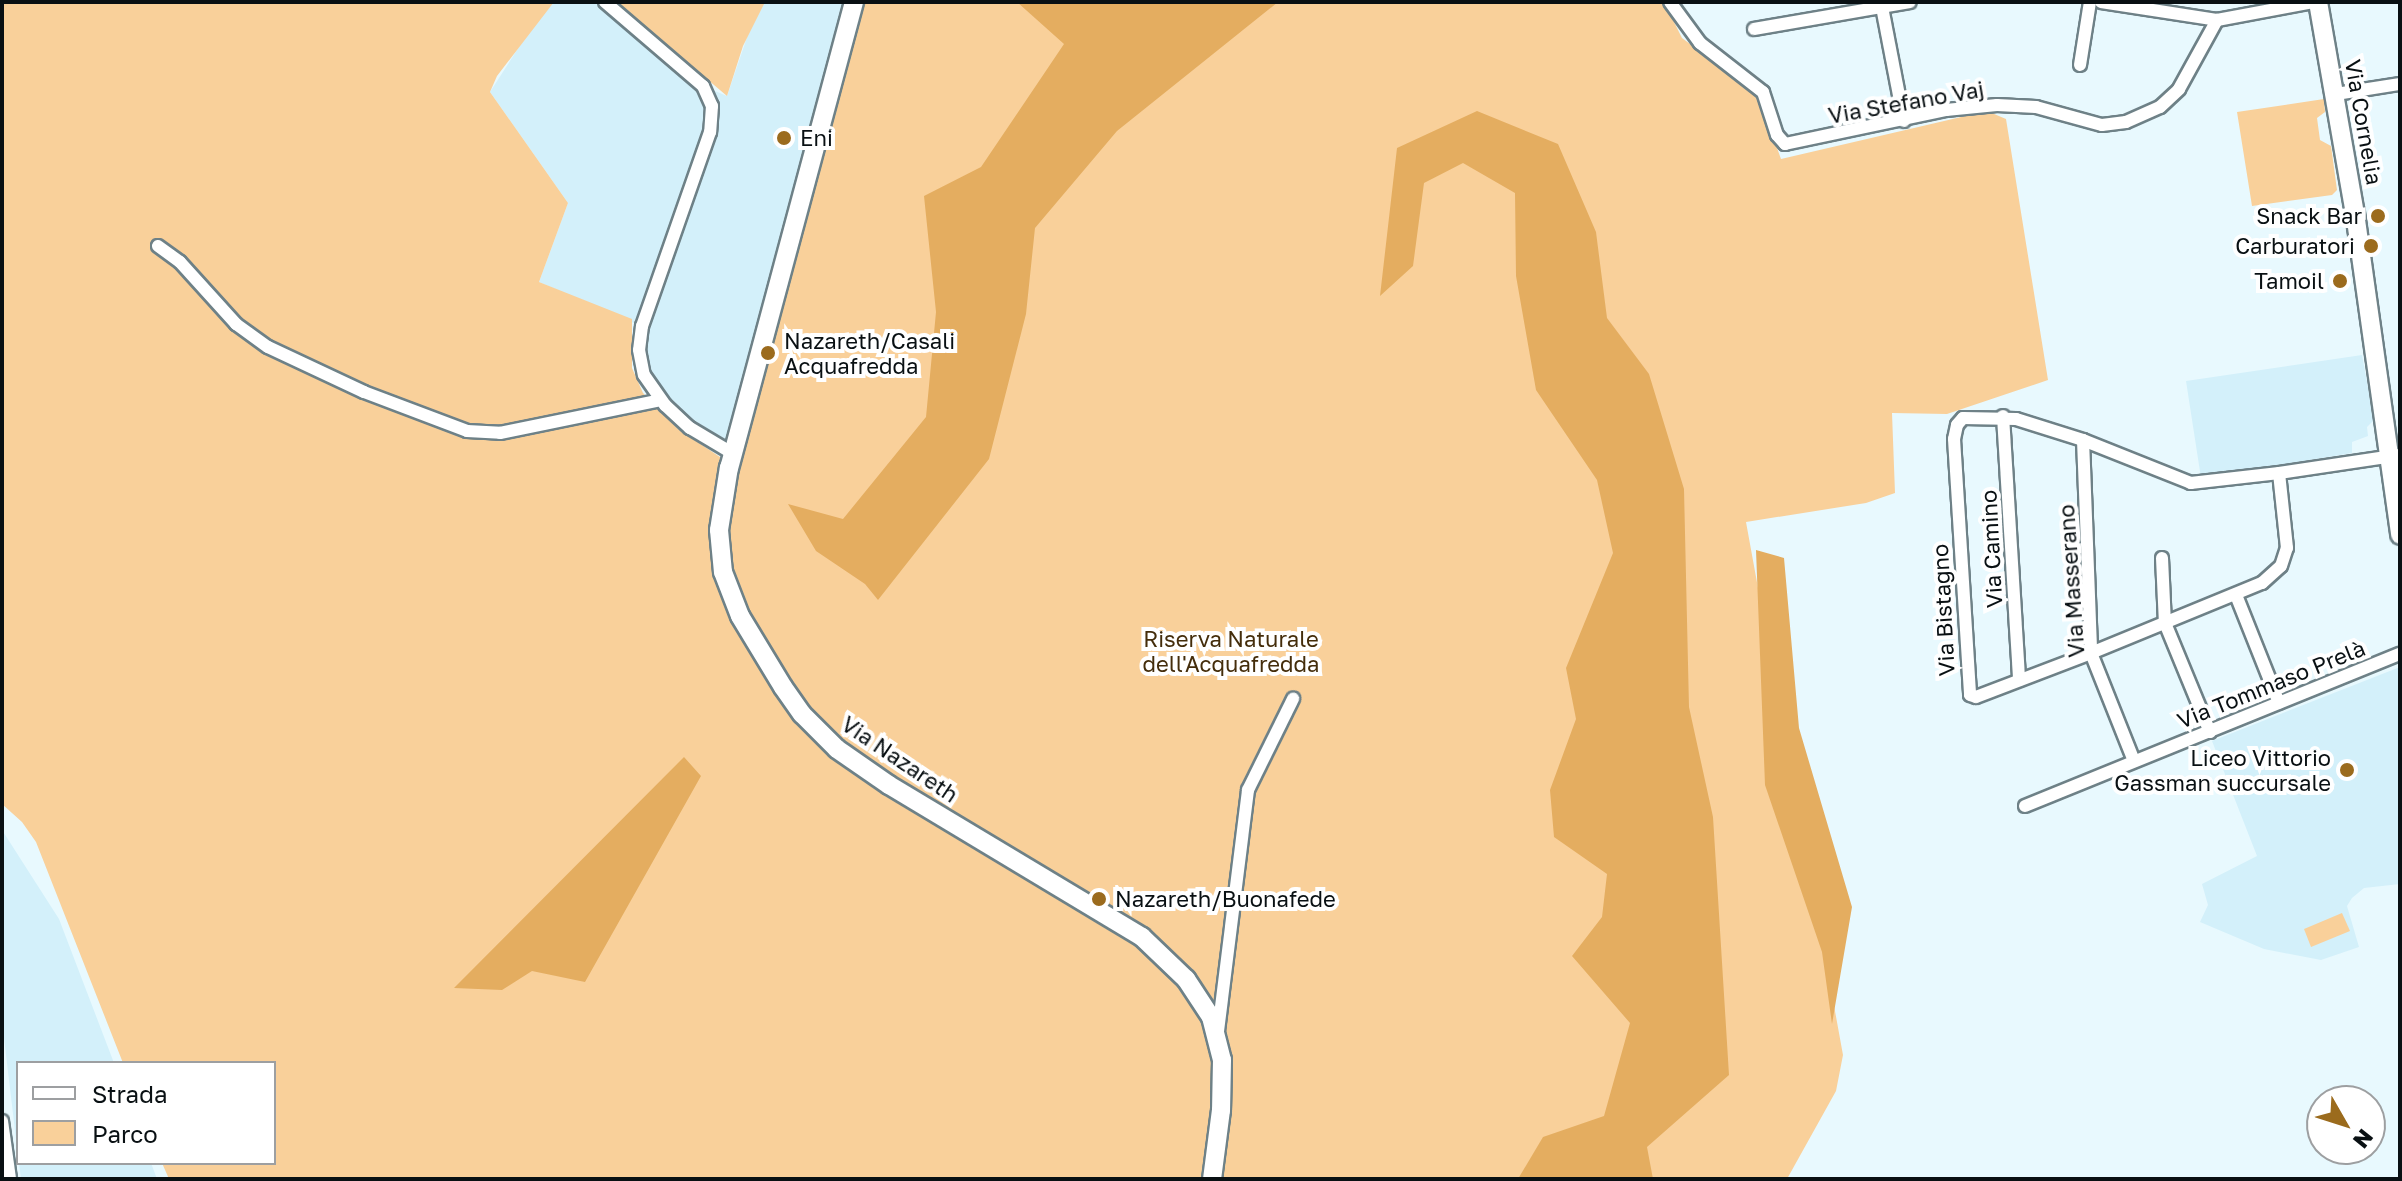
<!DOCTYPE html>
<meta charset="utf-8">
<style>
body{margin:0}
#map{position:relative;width:2402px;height:1181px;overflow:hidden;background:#e8f9fe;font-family:"Golos Text",sans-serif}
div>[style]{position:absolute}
.built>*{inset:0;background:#d3f0fa}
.green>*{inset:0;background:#f9d09a}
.forest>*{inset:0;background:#e4ad60}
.roads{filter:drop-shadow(2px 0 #6e8187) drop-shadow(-2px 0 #6e8187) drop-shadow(0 2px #6e8187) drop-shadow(0 -2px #6e8187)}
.street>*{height:12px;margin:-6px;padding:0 6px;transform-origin:6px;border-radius:6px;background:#fff}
.secondary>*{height:18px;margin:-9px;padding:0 9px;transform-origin:9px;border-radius:9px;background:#fff}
.dots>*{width:22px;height:22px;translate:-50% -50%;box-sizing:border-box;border:4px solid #fff;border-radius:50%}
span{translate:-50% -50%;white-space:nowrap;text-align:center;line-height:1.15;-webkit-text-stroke:8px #fff;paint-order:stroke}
.street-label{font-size:22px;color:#091013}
.poi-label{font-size:22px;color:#091013}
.left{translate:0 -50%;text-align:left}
.right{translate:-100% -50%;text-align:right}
.park-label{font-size:22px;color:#442d0b}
.frame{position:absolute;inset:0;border:4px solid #091013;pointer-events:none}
.legend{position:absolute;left:16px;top:1061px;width:260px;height:104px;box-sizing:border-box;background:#fff;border:2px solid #9d9fa1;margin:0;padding:10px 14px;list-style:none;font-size:24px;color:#091013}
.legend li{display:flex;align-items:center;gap:16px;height:40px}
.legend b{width:40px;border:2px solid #9d9fa1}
.north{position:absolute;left:2306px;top:1085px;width:80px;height:80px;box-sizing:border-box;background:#fff;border:2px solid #9d9fa1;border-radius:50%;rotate:129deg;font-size:22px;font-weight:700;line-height:32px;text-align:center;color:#091013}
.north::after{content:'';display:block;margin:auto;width:28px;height:36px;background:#9b6b1d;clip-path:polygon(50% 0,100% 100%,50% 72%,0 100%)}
</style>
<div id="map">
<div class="built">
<div style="clip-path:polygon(554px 2px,612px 2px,703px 86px,727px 96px,759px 2px,854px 2px,788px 504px,595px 555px,732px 453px,690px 428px,644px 375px,641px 326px,539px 282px,568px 203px,490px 92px,526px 36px)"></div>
<div style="clip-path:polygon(2362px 355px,2374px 420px,2367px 427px,2368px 436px,2352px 442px,2352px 453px,2201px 478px,2186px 381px)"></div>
<div style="clip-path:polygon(2400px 667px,2400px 884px,2364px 888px,2352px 898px,2347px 906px,2359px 947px,2321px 960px,2264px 949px,2200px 922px,2208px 905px,2202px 884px,2257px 856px,2212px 741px)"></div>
<div style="clip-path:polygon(2px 830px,59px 919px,114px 1063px,18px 1063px,18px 1156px,2px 1021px)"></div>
<div style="clip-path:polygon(19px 1163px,151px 1163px,157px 1179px,21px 1179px)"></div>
</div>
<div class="green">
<div style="clip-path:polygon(2px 2px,554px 2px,497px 76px,490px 92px,568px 203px,539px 282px,632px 319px,632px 368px,643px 393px,678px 429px,735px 467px,858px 2px,1664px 2px,1682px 38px,1758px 95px,1781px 159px,1987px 111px,2006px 119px,2048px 380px,1947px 414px,1892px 413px,1895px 493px,1866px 503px,1746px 522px,1843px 1055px,1836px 1091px,1787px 1179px,169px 1179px,162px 1163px,274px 1163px,274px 1063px,123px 1063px,36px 842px,22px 822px,2px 804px)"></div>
<div style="clip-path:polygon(616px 2px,765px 2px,743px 46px,727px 96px)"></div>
<div style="clip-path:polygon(2324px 99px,2325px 112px,2317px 118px,2320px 140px,2331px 146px,2337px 190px,2332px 195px,2252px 206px,2237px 112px)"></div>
<div style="clip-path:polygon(2342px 913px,2350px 931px,2311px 947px,2304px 929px)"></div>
</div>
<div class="forest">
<div style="clip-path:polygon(1017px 2px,1278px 2px,1117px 131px,1035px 228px,1026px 314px,989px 459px,878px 600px,865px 584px,816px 551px,788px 504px,843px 519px,926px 417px,936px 312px,924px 196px,981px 167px,1064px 44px)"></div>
<div style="clip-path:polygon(1477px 111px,1558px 144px,1596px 232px,1607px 318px,1649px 374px,1684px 489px,1689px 707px,1713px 817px,1729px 1075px,1647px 1147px,1653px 1179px,1518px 1179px,1543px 1137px,1604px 1116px,1630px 1023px,1572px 956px,1602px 917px,1607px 874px,1554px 837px,1550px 790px,1576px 719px,1566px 668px,1613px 553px,1597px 480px,1536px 390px,1516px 276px,1515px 193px,1463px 163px,1424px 183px,1413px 266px,1380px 296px,1397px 148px)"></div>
<div style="clip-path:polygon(1756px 550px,1784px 558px,1799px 728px,1852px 907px,1832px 1024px,1822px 952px,1765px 785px)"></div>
<div style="clip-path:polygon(684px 757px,701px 776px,585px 982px,532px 971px,502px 990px,454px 988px)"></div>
</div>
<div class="roads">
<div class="street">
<div style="left:605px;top:2px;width:129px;rotate:40.6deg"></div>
<div style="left:703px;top:86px;width:22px;rotate:66deg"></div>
<div style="left:712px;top:106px;width:26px;rotate:94deg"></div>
<div style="left:710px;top:132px;width:206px;rotate:109.3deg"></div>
<div style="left:642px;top:326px;width:24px;rotate:97deg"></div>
<div style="left:639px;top:350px;width:25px;rotate:79deg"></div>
<div style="left:644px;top:375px;width:37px;rotate:55deg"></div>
<div style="left:665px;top:405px;width:34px;rotate:43deg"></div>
<div style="left:690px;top:428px;width:49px;rotate:30.8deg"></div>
<div style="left:1670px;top:2px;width:51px;rotate:53.8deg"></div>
<div style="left:1700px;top:43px;width:80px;rotate:37.9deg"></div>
<div style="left:1763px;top:92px;width:45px;rotate:72deg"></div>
<div style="left:1777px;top:135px;width:12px;rotate:48deg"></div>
<div style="left:1785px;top:144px;width:165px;rotate:-11.9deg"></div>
<div style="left:1946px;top:110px;width:51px;rotate:-5.6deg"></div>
<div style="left:1997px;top:105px;width:39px;rotate:3deg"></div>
<div style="left:2036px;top:107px;width:68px;rotate:15.3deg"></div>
<div style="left:2102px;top:125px;width:24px;rotate:-7deg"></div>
<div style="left:2126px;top:122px;width:37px;rotate:-24deg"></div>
<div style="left:2160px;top:107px;width:26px;rotate:-43deg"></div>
<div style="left:2179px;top:89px;width:79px;rotate:-61.2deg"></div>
<div style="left:2101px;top:2px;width:117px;rotate:8.8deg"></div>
<div style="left:2217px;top:20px;width:99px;rotate:-10.5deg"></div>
<div style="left:1882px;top:7px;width:116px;rotate:79.1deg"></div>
<div style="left:1754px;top:29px;width:158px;rotate:-9.8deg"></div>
<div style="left:2080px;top:65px;width:64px;rotate:-81deg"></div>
<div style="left:2336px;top:94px;width:65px;rotate:-8.9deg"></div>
<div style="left:158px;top:246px;width:27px;rotate:36deg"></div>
<div style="left:180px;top:262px;width:84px;rotate:47.9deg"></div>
<div style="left:236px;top:324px;width:39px;rotate:36deg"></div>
<div style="left:268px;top:347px;width:106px;rotate:25.1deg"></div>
<div style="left:364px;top:392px;width:110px;rotate:20.7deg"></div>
<div style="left:467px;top:431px;width:33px;rotate:3deg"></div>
<div style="left:500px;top:433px;width:164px;rotate:-11.6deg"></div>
<div style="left:2003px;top:416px;width:264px;rotate:86.5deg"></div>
<div style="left:2083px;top:440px;width:213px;rotate:87.8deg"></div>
<div style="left:2091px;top:653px;width:116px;rotate:68.3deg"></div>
<div style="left:2279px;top:473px;width:89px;rotate:173.5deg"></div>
<div style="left:2191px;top:483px;width:116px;rotate:-158.3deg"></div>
<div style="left:2083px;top:440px;width:70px;rotate:-162.6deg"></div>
<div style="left:2016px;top:419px;width:53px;rotate:-178.9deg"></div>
<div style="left:1963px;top:418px;width:9px;rotate:131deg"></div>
<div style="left:1957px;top:425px;width:14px;rotate:102deg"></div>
<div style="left:1954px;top:439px;width:256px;rotate:86.4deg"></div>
<div style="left:1970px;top:695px;width:6px;rotate:18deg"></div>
<div style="left:1976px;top:697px;width:123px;rotate:-20.9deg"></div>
<div style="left:2091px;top:653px;width:185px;rotate:-22.3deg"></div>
<div style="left:2262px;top:583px;width:25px;rotate:-42deg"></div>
<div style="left:2281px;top:566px;width:19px;rotate:-72deg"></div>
<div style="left:2287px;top:548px;width:75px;rotate:-96.1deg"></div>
<div style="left:2279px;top:473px;width:122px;rotate:-8.5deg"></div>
<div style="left:2162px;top:558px;width:65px;rotate:87.4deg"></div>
<div style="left:2165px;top:623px;width:118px;rotate:67.6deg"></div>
<div style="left:2236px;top:595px;width:116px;rotate:68.3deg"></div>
<div style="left:2025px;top:806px;width:405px;rotate:-22.1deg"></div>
<div style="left:1218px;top:1031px;width:243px;rotate:-82.9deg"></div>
<div style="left:1248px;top:790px;width:102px;rotate:-63.7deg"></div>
<div style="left:2px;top:1121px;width:59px;rotate:82.1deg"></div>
</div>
<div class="secondary">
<div style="left:854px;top:2px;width:482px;rotate:105deg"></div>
<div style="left:729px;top:467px;width:64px;rotate:99deg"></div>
<div style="left:719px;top:530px;width:42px;rotate:84.6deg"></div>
<div style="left:723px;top:572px;width:47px;rotate:68.9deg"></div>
<div style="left:740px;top:616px;width:83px;rotate:58.8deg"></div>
<div style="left:783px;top:687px;width:33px;rotate:55deg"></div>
<div style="left:802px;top:714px;width:49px;rotate:45deg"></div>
<div style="left:837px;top:749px;width:63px;rotate:34.7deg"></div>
<div style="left:889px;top:785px;width:295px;rotate:31deg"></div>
<div style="left:1142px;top:937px;width:61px;rotate:43.7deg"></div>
<div style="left:1186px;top:979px;width:45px;rotate:56.7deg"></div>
<div style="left:1211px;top:1017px;width:44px;rotate:75.7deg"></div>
<div style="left:1222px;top:1060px;width:50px;rotate:91.1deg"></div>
<div style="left:1221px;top:1110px;width:70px;rotate:97.4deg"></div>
<div style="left:2318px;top:2px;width:214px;rotate:80.1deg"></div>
<div style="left:2355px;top:213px;width:325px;rotate:82deg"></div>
</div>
</div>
<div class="dots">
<div style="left:784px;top:138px;background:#9b6b1d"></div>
<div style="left:2378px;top:216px;background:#9b6b1d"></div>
<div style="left:2371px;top:246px;background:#9b6b1d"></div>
<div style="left:2340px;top:281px;background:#9b6b1d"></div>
<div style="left:768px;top:353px;background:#9b6b1d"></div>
<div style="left:2347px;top:770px;background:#9b6b1d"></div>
<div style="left:1099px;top:899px;background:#9b6b1d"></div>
</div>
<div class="street-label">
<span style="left:1906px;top:102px;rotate:-10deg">Via Stefano Vaj</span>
<span style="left:2364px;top:122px;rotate:80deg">Via Cornelia</span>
<span style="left:1991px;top:549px;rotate:-93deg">Via Camino</span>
<span style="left:2071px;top:581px;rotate:-94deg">Via Masserano</span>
<span style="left:1943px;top:610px;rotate:-93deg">Via Bistagno</span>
<span style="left:2271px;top:684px;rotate:-22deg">Via Tommaso Prelà</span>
<span style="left:900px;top:759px;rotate:34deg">Via Nazareth</span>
</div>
<div class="poi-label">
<span class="left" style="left:800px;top:138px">Eni</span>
<span class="right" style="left:2362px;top:216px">Snack Bar</span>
<span class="right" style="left:2355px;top:246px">Carburatori</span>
<span class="right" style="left:2324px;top:281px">Tamoil</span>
<span class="left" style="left:784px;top:353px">Nazareth/Casali<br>Acquafredda</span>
<span class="right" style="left:2331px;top:770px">Liceo Vittorio<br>Gassman succursale</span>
<span class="left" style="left:1115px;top:899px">Nazareth/Buonafede</span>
</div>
<div class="park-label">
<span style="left:1231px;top:651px">Riserva Naturale<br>dell'Acquafredda</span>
</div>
<div class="frame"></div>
<ul class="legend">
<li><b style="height:10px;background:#fff"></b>Strada</li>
<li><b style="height:22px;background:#f9d09a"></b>Parco</li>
</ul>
<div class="north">N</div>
</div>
